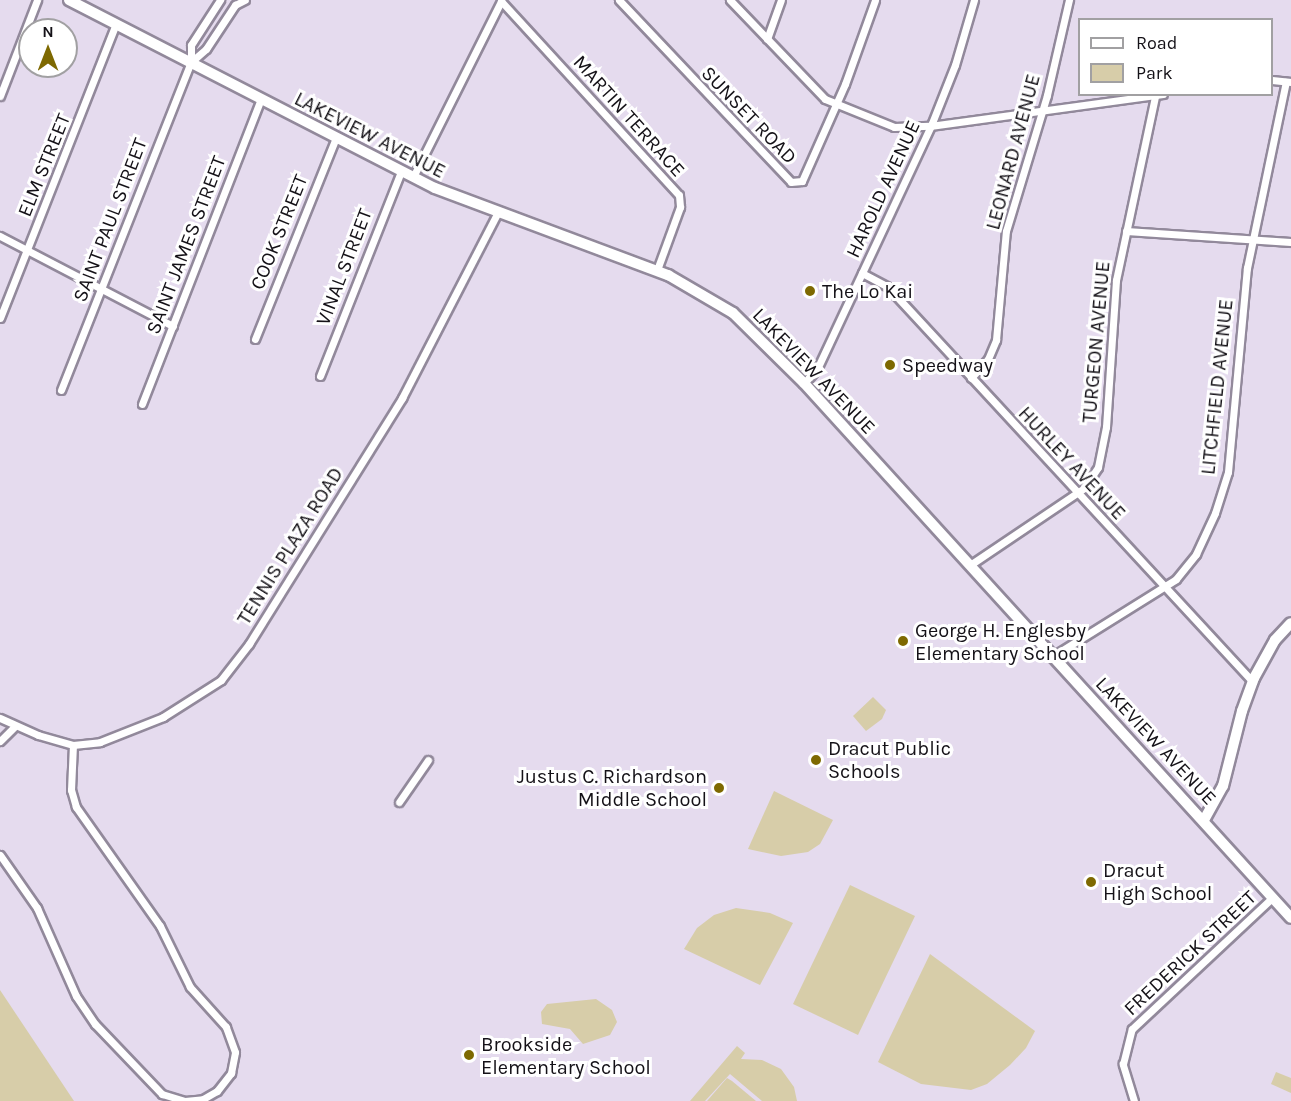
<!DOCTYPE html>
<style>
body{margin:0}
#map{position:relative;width:1291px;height:1101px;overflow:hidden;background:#e5dbee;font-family:Karla,sans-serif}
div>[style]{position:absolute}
.green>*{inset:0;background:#d7cda9}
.roads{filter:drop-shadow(2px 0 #92899b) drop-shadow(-2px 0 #92899b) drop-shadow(0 2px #92899b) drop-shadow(0 -2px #92899b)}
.street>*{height:7px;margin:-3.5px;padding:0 3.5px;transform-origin:3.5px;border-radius:3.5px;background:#fff}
.secondary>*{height:10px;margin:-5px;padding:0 5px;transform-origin:5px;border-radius:5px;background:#fff}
.dots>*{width:16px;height:16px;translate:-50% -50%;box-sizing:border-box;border:3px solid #fff;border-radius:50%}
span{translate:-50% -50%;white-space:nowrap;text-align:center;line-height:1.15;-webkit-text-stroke:6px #fff;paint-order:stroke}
.street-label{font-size:20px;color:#141117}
.poi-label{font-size:20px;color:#141117}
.left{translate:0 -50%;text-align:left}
.right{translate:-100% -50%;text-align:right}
.legend{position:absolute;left:1078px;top:18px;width:195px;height:78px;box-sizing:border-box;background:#fff;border:2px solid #a1a0a2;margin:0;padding:8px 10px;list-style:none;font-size:18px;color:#141117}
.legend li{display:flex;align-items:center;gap:12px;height:30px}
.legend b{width:30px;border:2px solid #a1a0a2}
.north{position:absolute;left:18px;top:18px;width:60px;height:60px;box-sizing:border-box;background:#fff;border:2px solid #a1a0a2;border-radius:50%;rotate:0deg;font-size:16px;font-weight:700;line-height:24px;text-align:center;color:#141117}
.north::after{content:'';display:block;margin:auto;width:21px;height:27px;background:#7e6901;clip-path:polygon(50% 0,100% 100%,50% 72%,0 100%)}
</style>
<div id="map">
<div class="green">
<div style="clip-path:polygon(873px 697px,886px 710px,882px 719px,866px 731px,853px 716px)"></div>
<div style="clip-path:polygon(774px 791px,833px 820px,820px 844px,808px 852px,781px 856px,748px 849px)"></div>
<div style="clip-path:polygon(850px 885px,915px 916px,858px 1035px,793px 1004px)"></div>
<div style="clip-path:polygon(736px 908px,770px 913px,793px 923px,760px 985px,684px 949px,697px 928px,714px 915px)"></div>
<div style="clip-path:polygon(930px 954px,1035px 1031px,1026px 1048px,1010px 1065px,987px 1084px,971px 1090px,921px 1084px,878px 1062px)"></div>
<div style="clip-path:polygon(0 990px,74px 1101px,75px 1101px,0 1101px)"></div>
<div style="clip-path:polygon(596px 999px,612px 1010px,617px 1022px,610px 1035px,583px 1044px,570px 1029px,542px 1024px,541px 1012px,547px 1004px)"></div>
<div style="clip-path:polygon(737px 1046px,745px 1053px,741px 1059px,762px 1060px,781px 1069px,794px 1087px,797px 1101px,762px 1101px,730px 1074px,705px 1101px,690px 1101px)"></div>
<div style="clip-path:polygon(1276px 1072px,1291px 1078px,1291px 1093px,1271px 1084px)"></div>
<div style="clip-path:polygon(727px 1078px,732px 1081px,756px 1101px,707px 1101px)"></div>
</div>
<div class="roads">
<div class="street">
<div style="left:619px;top:0;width:250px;rotate:46.6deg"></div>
<div style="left:791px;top:182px;width:11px;rotate:-5deg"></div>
<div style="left:802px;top:181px;width:106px;rotate:-66.1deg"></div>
<div style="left:845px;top:84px;width:89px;rotate:-70.3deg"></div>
<div style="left:730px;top:0;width:137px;rotate:46.2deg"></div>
<div style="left:825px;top:99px;width:74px;rotate:22.1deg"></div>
<div style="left:894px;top:127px;width:36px;rotate:-2deg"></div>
<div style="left:930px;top:126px;width:235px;rotate:-7.8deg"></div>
<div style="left:767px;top:39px;width:41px;rotate:-70.3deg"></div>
<div style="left:191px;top:62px;width:20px;rotate:-41deg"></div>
<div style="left:206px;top:49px;width:53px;rotate:-56.6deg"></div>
<div style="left:235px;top:5px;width:11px;rotate:-27deg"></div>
<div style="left:1272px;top:80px;width:19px;rotate:6deg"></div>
<div style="left:0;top:96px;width:103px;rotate:-68.9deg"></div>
<div style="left:413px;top:177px;width:197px;rotate:-63.4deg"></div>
<div style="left:501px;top:1px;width:263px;rotate:47.5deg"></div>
<div style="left:679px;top:195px;width:12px;rotate:85deg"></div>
<div style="left:680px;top:207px;width:67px;rotate:110.1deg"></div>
<div style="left:1126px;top:231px;width:165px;rotate:3.8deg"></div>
<div style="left:0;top:236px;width:195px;rotate:27.5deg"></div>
<div style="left:862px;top:273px;width:30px;rotate:28deg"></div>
<div style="left:888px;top:287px;width:538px;rotate:47.26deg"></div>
<div style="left:0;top:318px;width:316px;rotate:-68.5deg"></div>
<div style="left:255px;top:339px;width:218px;rotate:-68.1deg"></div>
<div style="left:320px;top:376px;width:220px;rotate:-68.4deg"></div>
<div style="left:971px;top:378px;width:25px;rotate:-48deg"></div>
<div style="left:988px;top:359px;width:21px;rotate:-67deg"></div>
<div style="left:996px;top:340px;width:109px;rotate:-84.8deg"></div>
<div style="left:1006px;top:231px;width:142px;rotate:-73.2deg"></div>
<div style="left:1047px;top:95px;width:98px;rotate:-77deg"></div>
<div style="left:804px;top:383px;width:19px;rotate:-47deg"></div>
<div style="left:817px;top:369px;width:272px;rotate:-64.9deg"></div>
<div style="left:932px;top:123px;width:62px;rotate:-68.4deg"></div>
<div style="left:955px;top:65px;width:68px;rotate:-73.7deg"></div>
<div style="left:61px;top:390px;width:353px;rotate:-68.4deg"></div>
<div style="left:191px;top:62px;width:17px;rotate:-90deg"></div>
<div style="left:191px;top:45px;width:54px;rotate:-57.2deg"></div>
<div style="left:142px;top:404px;width:327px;rotate:-68.7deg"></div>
<div style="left:970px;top:565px;width:138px;rotate:-34deg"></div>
<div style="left:1084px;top:488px;width:25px;rotate:-56deg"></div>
<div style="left:1098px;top:467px;width:41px;rotate:-78.7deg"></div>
<div style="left:1106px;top:427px;width:147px;rotate:-86.1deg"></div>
<div style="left:1116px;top:280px;width:188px;rotate:-78deg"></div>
<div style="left:1053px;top:656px;width:145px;rotate:-32deg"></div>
<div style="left:1176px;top:579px;width:32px;rotate:-51deg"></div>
<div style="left:1196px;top:554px;width:45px;rotate:-65.1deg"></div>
<div style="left:1215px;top:513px;width:43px;rotate:-72.4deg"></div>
<div style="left:1228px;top:472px;width:205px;rotate:-84.7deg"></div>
<div style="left:1247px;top:268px;width:190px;rotate:-78.2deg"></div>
<div style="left:0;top:718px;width:42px;rotate:24.1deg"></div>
<div style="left:38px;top:735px;width:36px;rotate:16deg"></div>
<div style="left:73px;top:745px;width:27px;rotate:-6deg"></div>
<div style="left:100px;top:742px;width:68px;rotate:-21.6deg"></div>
<div style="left:163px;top:717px;width:69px;rotate:-32.5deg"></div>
<div style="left:221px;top:680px;width:46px;rotate:-52.1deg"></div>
<div style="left:249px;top:644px;width:290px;rotate:-58.1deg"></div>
<div style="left:402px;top:398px;width:207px;rotate:-62.7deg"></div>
<div style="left:0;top:741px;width:21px;rotate:-45deg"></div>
<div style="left:399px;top:802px;width:51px;rotate:-55.4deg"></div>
<div style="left:0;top:855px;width:65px;rotate:55.1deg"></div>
<div style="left:37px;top:908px;width:96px;rotate:66.1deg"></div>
<div style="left:76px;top:996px;width:34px;rotate:56deg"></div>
<div style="left:95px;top:1024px;width:97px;rotate:46.3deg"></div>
<div style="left:162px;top:1094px;width:24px;rotate:17deg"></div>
<div style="left:185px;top:1101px;width:18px;rotate:-6deg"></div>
<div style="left:203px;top:1099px;width:16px;rotate:-30deg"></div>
<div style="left:217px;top:1091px;width:23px;rotate:-52deg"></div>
<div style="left:231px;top:1073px;width:21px;rotate:-79deg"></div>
<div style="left:235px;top:1052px;width:27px;rotate:-110deg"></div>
<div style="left:226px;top:1027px;width:54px;rotate:-132deg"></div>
<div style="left:190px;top:987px;width:68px;rotate:-116.2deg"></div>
<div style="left:160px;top:926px;width:146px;rotate:-125.2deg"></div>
<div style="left:76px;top:807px;width:18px;rotate:-106deg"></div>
<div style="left:71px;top:790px;width:45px;rotate:-87.5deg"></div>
<div style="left:1134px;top:1101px;width:39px;rotate:-107deg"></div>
<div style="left:1123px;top:1064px;width:36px;rotate:-76deg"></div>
<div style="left:1132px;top:1029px;width:192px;rotate:-43.1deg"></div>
</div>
<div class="secondary">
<div style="left:69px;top:0;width:411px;rotate:27.2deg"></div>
<div style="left:435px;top:188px;width:249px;rotate:20.5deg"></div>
<div style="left:668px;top:275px;width:75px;rotate:30.3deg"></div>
<div style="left:733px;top:313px;width:100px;rotate:44.6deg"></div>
<div style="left:804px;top:383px;width:723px;rotate:47.69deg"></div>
<div style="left:1204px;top:820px;width:39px;rotate:-61deg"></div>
<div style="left:1223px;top:786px;width:77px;rotate:-75.8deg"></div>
<div style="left:1242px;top:711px;width:35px;rotate:-70deg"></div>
<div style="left:1254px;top:678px;width:43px;rotate:-61.1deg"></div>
<div style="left:1275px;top:640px;width:23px;rotate:-47deg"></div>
</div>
</div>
<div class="dots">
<div style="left:810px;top:291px;background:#7e6901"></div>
<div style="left:890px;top:365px;background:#7e6901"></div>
<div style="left:903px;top:641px;background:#7e6901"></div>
<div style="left:816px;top:760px;background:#7e6901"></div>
<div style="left:719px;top:788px;background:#7e6901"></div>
<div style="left:1091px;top:882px;background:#7e6901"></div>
<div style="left:469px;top:1055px;background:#7e6901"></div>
</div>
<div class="street-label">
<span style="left:749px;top:115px;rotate:46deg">SUNSET ROAD</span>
<span style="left:629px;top:116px;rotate:48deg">MARTIN TERRACE</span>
<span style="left:370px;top:135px;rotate:27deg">LAKEVIEW AVENUE</span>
<span style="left:1013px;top:152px;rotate:-75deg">LEONARD AVENUE</span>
<span style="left:44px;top:165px;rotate:-68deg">ELM STREET</span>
<span style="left:883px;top:189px;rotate:-65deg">HAROLD AVENUE</span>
<span style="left:110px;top:220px;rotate:-69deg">SAINT PAUL STREET</span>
<span style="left:279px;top:232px;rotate:-68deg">COOK STREET</span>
<span style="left:186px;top:245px;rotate:-69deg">SAINT JAMES STREET</span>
<span style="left:344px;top:267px;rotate:-69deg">VINAL STREET</span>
<span style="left:1096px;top:342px;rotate:-85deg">TURGEON AVENUE</span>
<span style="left:814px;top:371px;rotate:46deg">LAKEVIEW AVENUE</span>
<span style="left:1217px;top:387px;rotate:-84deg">LITCHFIELD AVENUE</span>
<span style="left:1072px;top:463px;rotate:47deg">HURLEY AVENUE</span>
<span style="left:290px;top:546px;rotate:-58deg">TENNIS PLAZA ROAD</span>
<span style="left:1156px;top:741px;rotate:47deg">LAKEVIEW AVENUE</span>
<span style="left:1190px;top:953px;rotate:-43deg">FREDERICK STREET</span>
</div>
<div class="poi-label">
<span class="left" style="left:822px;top:291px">The Lo Kai</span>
<span class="left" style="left:902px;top:365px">Speedway</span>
<span class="left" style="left:915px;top:642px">George H. Englesby<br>Elementary School</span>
<span class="left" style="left:828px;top:760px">Dracut Public<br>Schools</span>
<span class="right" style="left:707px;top:788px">Justus C. Richardson<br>Middle School</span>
<span class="left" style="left:1103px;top:882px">Dracut<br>High School</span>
<span class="left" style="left:481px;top:1056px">Brookside<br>Elementary School</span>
</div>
<ul class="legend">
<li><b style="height:8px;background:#fff"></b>Road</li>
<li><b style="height:16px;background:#d7cda9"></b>Park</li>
</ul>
<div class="north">N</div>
</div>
